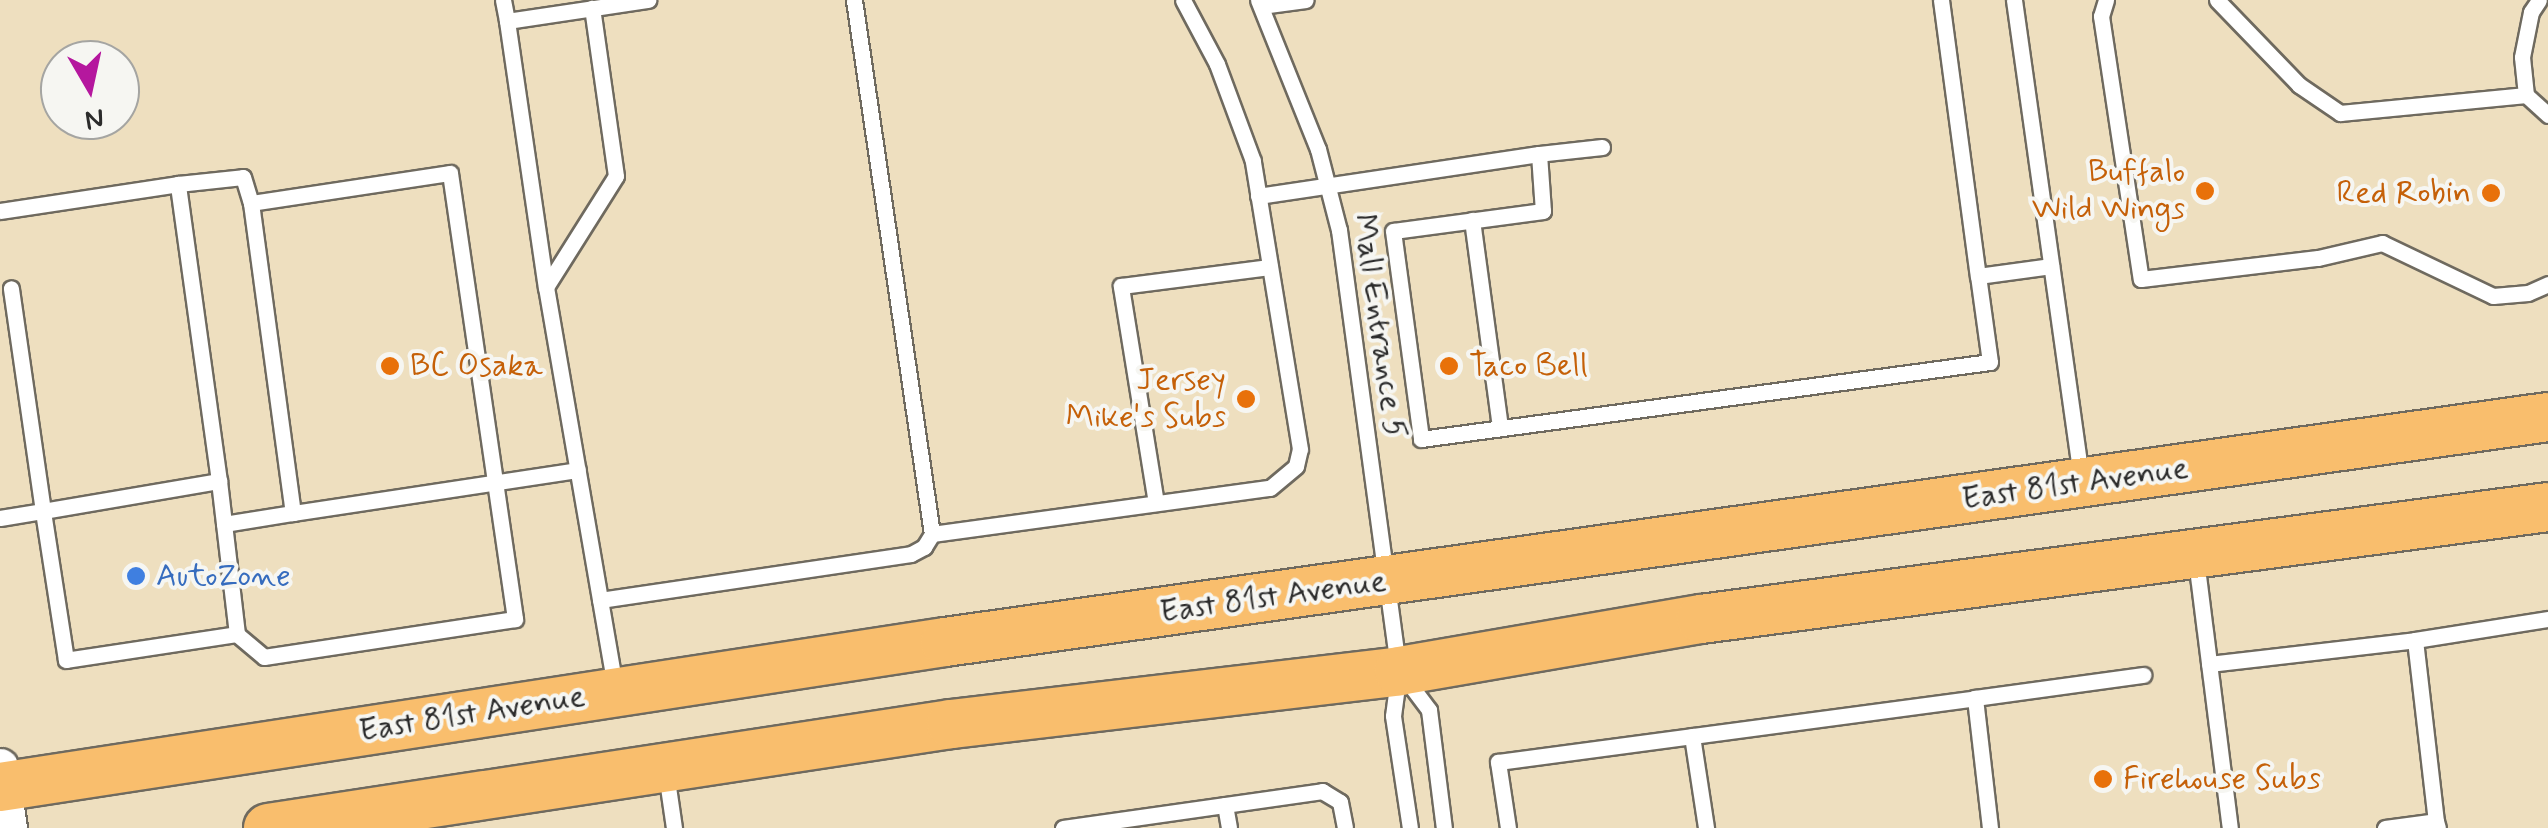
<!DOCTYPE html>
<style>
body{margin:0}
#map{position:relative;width:2548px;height:828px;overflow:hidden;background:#eedfbf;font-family:Mynerve,sans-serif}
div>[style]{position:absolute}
.roads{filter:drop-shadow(2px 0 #6f6a5f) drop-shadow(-2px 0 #6f6a5f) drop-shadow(0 2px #6f6a5f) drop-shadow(0 -2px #6f6a5f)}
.service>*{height:15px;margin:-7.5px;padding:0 7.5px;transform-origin:7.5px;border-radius:7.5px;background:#fff}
.tertiary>*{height:35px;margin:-17.5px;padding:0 17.5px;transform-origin:17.5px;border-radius:17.5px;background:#fff}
.trunk>*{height:48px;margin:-24px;padding:0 24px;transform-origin:24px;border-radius:24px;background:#f9be6d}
.dots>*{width:28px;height:28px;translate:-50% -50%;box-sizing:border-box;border:5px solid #f6f6f2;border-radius:50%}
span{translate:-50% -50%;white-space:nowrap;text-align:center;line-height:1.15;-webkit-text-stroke:8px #f6f6f2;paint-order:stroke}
.food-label{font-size:32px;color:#c56008}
.right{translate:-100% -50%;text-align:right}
.left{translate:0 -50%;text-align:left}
.street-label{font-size:32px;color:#2b2b2b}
.shop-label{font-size:32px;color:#366cbe}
.north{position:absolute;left:40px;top:40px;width:100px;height:100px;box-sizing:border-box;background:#f6f6f2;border:2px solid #a5a5a2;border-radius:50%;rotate:171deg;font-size:28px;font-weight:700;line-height:40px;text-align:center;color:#2b2b2b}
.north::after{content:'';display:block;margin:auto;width:35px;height:45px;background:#b5179e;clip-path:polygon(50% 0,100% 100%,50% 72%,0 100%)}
</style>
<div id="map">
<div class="roads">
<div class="service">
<div style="left:503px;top:0;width:21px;rotate:79deg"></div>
<div style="left:507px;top:21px;width:143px;rotate:-8.5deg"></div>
<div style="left:1258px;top:0;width:161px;rotate:68.1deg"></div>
<div style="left:1318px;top:149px;width:84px;rotate:75.5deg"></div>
<div style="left:1339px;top:230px;width:445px;rotate:82.3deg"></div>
<div style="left:1399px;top:671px;width:45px;rotate:97.6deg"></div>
<div style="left:1393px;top:716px;width:113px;rotate:81.4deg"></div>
<div style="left:1941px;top:0;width:278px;rotate:82.4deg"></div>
<div style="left:2014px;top:0;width:481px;rotate:82deg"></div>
<div style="left:2106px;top:0;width:17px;rotate:107deg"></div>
<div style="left:2101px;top:16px;width:266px;rotate:81.4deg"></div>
<div style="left:2141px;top:279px;width:178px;rotate:-6.8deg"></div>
<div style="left:2318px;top:258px;width:66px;rotate:-13.2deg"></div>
<div style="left:2382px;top:243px;width:123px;rotate:25.5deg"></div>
<div style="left:2493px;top:296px;width:35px;rotate:-5deg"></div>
<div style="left:2528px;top:293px;width:22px;rotate:-24deg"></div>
<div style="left:2217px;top:0;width:118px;rotate:46deg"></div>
<div style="left:2299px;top:85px;width:50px;rotate:34.3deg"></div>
<div style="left:2340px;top:113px;width:187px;rotate:-5.5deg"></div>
<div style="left:2526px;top:95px;width:38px;rotate:-96deg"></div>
<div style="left:2522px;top:57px;width:46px;rotate:-78.7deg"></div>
<div style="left:2531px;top:12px;width:14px;rotate:-56deg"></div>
<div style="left:1261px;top:6px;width:45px;rotate:-7.6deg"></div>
<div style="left:507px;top:21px;width:269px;rotate:81.7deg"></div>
<div style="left:546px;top:287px;width:407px;rotate:80.2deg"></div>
<div style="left:2526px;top:95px;width:30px;rotate:42deg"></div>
<div style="left:1602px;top:147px;width:63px;rotate:173.7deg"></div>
<div style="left:1539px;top:154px;width:57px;rotate:86deg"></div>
<div style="left:1543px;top:211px;width:151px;rotate:172.4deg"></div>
<div style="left:1393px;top:231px;width:210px;rotate:82.3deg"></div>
<div style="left:1421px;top:439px;width:574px;rotate:-7.71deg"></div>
<div style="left:1990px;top:362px;width:87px;rotate:-97.9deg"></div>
<div style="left:1978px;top:276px;width:74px;rotate:-7.8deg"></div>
<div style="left:1258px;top:196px;width:284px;rotate:-8.5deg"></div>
<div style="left:251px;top:203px;width:313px;rotate:82.3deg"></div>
<div style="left:293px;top:513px;width:288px;rotate:-8.6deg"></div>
<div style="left:0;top:211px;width:180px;rotate:-8.6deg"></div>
<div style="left:1472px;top:220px;width:210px;rotate:82.3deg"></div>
<div style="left:546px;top:287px;width:131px;rotate:-57.8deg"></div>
<div style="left:616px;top:176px;width:170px;rotate:-98.1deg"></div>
<div style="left:219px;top:481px;width:300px;rotate:-97.9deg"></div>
<div style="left:178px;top:184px;width:65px;rotate:-6.1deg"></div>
<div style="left:243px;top:177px;width:27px;rotate:73deg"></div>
<div style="left:251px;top:203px;width:201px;rotate:-8.6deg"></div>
<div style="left:450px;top:173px;width:451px;rotate:81.7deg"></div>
<div style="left:515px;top:619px;width:254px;rotate:171.4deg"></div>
<div style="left:264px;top:657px;width:35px;rotate:-140deg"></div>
<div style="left:1156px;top:503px;width:220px;rotate:-99.2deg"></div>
<div style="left:1121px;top:286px;width:150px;rotate:-7.3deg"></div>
<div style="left:0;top:518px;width:44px;rotate:-9.2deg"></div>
<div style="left:43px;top:511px;width:179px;rotate:-9.7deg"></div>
<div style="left:219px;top:481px;width:154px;rotate:83.3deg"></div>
<div style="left:237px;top:634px;width:173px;rotate:171.4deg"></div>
<div style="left:66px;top:660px;width:151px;rotate:-98.8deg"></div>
<div style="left:43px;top:511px;width:225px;rotate:-98.2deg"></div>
<div style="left:224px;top:524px;width:70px;rotate:-9.1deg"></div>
<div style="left:932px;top:534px;width:341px;rotate:-7.8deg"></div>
<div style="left:1270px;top:488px;width:34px;rotate:-40deg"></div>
<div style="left:1296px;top:466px;width:17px;rotate:-77deg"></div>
<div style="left:1300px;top:449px;width:292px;rotate:-99.3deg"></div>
<div style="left:1253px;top:161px;width:103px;rotate:-110.4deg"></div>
<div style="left:1217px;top:64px;width:72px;rotate:-118deg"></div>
<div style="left:2196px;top:560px;width:270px;rotate:82.8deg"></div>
<div style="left:600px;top:600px;width:314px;rotate:-8.4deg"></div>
<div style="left:911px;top:554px;width:15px;rotate:-28deg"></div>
<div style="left:924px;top:547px;width:15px;rotate:-58deg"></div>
<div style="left:932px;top:534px;width:540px;rotate:-98.31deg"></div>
<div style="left:2415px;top:640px;width:135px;rotate:-9deg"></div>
<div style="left:2209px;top:664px;width:207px;rotate:-6.6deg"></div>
<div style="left:2415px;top:640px;width:182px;rotate:83.4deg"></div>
<div style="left:1405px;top:678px;width:40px;rotate:53deg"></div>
<div style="left:1429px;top:710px;width:119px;rotate:82.8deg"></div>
<div style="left:1692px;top:736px;width:93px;rotate:81.3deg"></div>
<div style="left:666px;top:773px;width:56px;rotate:81.7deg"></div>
<div style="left:1225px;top:805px;width:23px;rotate:80deg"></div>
<div style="left:1063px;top:828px;width:262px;rotate:-8.1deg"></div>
<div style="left:1322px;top:791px;width:21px;rotate:31deg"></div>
<div style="left:1340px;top:802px;width:26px;rotate:79deg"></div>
<div style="left:1508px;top:828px;width:67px;rotate:-98.6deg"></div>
<div style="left:1498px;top:762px;width:481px;rotate:-7.6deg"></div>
<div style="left:1990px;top:828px;width:131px;rotate:-96.6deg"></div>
<div style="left:1975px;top:698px;width:170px;rotate:-7.8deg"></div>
<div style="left:2385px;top:828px;width:51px;rotate:-7.8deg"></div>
<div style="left:2436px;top:821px;width:7px;rotate:74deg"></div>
</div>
<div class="tertiary">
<div style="left:0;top:766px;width:63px;rotate:81.7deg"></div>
</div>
<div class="trunk">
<div style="left:0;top:787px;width:956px;rotate:-8.72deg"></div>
<div style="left:945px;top:642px;width:1619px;rotate:-7.99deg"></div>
<div style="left:268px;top:828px;width:691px;rotate:-8.66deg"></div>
<div style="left:951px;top:724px;width:451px;rotate:-6.7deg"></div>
<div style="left:1399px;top:671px;width:306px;rotate:-9.8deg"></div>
<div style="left:1701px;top:619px;width:854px;rotate:-7.53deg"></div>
</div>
</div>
<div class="dots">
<div style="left:2205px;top:191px;background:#e8710a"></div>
<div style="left:2491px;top:193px;background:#e8710a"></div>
<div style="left:390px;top:366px;background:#e8710a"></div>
<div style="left:1449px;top:366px;background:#e8710a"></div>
<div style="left:1246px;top:399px;background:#e8710a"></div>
<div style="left:136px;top:576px;background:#3f7fe0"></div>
<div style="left:2103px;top:779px;background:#e8710a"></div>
</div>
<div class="food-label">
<span class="right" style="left:2185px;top:191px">Buffalo<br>Wild Wings</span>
<span class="right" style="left:2471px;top:193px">Red Robin</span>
<span class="left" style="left:410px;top:366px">BC Osaka</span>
<span class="left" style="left:1469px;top:366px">Taco Bell</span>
<span class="right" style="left:1226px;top:399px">Jersey<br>Mike's Subs</span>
<span class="left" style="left:2123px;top:779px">Firehouse Subs</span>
</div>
<div class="street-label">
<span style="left:1379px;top:326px;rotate:82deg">Mall Entrance 5</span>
<span style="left:2075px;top:484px;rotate:-8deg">East 81st Avenue</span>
<span style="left:1273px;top:597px;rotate:-8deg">East 81st Avenue</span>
<span style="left:472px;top:714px;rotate:-9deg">East 81st Avenue</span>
</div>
<div class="shop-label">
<span class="left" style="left:156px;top:576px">AutoZone</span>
</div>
<div class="north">N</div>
</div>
